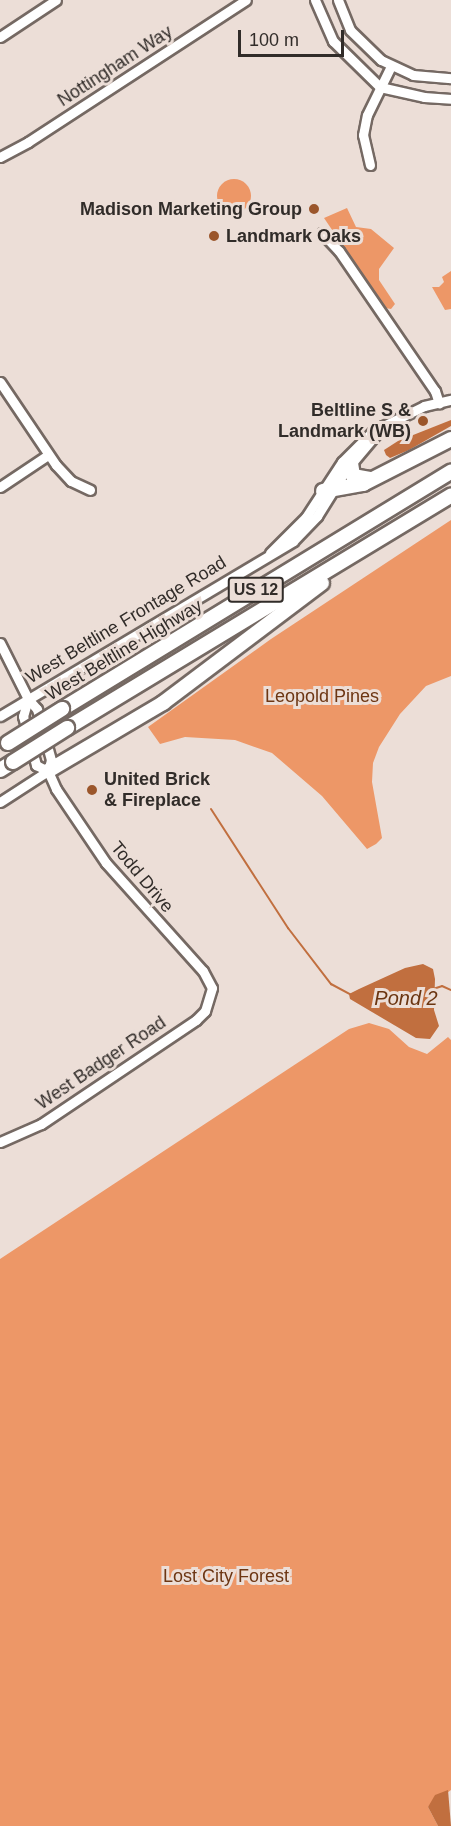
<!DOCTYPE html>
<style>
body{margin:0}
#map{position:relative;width:451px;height:1826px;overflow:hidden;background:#ecded7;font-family:Arial,sans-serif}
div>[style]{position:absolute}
.forest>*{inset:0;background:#ed9767}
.round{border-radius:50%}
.water>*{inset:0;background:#c16f3f}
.stream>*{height:2px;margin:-1px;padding:0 1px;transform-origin:1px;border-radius:1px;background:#c16f3f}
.roads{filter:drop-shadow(2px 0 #756963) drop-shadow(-2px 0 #756963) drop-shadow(0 2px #756963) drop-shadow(0 -2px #756963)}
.minor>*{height:9px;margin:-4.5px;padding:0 4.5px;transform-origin:4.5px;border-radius:4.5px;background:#fff}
.highway>*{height:14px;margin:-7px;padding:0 7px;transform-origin:7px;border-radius:7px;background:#fff}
.bridges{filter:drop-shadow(2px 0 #756963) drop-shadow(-2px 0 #756963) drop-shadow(0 2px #756963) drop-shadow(0 -2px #756963)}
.highway-bridge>*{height:14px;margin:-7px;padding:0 7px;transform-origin:7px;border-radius:7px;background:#fff}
.dots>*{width:16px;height:16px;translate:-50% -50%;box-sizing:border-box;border:3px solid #ecded7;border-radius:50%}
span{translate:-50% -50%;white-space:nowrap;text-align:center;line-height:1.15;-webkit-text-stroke:6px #ecded7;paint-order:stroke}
.shield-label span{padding:2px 4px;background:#ecded7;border:2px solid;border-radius:4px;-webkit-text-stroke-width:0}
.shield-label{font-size:16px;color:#312c29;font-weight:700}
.street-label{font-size:18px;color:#312c29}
.poi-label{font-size:18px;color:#312c29;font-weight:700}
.right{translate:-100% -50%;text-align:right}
.left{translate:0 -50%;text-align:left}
.park-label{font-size:18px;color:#6d3613}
.water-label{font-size:20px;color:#6b3511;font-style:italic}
.scale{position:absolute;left:238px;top:30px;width:106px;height:27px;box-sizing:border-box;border:3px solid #312c29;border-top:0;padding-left:8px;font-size:18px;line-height:21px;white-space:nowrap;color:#312c29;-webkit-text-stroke:4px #ecded7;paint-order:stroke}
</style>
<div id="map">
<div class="forest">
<div class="round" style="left:217px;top:179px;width:34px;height:34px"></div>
<div style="clip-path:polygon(347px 208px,356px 227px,371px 229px,394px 248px,379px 269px,379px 280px,395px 304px,391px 309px,385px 308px,324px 218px)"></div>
<div style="clip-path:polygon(451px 271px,451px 309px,445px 310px,432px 287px,439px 287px,444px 282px,442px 277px)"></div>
<div style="clip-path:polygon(451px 520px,451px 676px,426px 686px,400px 714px,379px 747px,373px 763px,372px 782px,382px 838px,376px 844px,367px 849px,322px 796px,272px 753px,235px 740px,185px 737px,160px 744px,148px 727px,271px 639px)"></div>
<div style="clip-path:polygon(369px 1023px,389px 1029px,409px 1047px,427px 1054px,448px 1037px,451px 1040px,451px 1790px,428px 1807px,438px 1826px,0 1826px,0 1259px,349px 1029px)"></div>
</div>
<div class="water">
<div style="clip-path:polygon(451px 420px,451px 426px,409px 450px,390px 458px,386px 455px,384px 450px,398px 441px)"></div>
<div style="clip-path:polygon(423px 964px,433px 969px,435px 979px,434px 1010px,439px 1026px,430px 1039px,416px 1038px,350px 999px,349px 994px,359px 989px,405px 968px)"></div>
<div style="clip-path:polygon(448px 1790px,451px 1826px,438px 1826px,428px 1807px,435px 1795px)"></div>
</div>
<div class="stream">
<div style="left:211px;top:809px;width:142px;rotate:57.1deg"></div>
<div style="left:288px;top:928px;width:71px;rotate:52.5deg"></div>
<div style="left:331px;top:984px;width:24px;rotate:28deg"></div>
<div style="left:433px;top:989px;width:9px;rotate:-18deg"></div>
<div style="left:442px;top:986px;width:10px;rotate:24deg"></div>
</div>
<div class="roads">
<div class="minor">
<div style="left:315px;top:0;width:45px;rotate:66.3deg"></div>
<div style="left:333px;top:41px;width:66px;rotate:44.4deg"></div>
<div style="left:380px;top:87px;width:45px;rotate:12.8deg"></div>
<div style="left:424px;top:97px;width:27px;rotate:4deg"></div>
<div style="left:338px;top:0;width:32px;rotate:68deg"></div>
<div style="left:350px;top:30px;width:43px;rotate:44.1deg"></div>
<div style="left:381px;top:60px;width:35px;rotate:25deg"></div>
<div style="left:413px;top:75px;width:38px;rotate:5deg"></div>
<div style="left:0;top:37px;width:67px;rotate:-33.5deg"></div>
<div style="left:0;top:157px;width:32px;rotate:-28deg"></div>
<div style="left:28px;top:142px;width:260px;rotate:-33.1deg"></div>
<div style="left:370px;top:165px;width:31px;rotate:-103deg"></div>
<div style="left:363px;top:135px;width:20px;rotate:-79deg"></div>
<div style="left:367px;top:115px;width:55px;rotate:-63.9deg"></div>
<div style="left:322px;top:233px;width:25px;rotate:47deg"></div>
<div style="left:339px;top:251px;width:170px;rotate:55.6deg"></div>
<div style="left:435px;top:391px;width:13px;rotate:72deg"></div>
<div style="left:0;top:382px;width:100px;rotate:56deg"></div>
<div style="left:56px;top:465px;width:22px;rotate:47deg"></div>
<div style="left:71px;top:481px;width:21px;rotate:25deg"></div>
<div style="left:0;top:487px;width:58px;rotate:-33.7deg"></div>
<div style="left:270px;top:553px;width:51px;rotate:-45deg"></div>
<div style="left:306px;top:517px;width:66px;rotate:-56.8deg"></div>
<div style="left:342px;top:462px;width:44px;rotate:-45deg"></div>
<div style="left:373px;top:431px;width:57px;rotate:-26.1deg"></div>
<div style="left:424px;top:406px;width:28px;rotate:-13deg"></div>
<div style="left:0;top:643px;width:63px;rotate:63.4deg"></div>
<div style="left:28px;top:699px;width:13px;rotate:48deg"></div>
<div style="left:37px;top:709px;width:53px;rotate:74.6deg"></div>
<div style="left:51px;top:760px;width:11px;rotate:105deg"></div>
<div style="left:48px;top:771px;width:20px;rotate:66deg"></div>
<div style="left:56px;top:789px;width:89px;rotate:56deg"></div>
<div style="left:106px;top:863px;width:145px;rotate:48.1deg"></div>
<div style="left:203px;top:971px;width:19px;rotate:62deg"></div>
<div style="left:212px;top:988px;width:24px;rotate:107deg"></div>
<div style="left:205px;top:1011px;width:13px;rotate:135deg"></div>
<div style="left:196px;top:1020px;width:187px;rotate:146.1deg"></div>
<div style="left:41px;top:1124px;width:45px;rotate:156.3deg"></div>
<div style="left:28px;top:699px;width:18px;rotate:106deg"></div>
<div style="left:23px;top:716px;width:51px;rotate:75.1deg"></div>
<div style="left:36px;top:765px;width:13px;rotate:27deg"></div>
<div style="left:0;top:716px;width:341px;rotate:-30.8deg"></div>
<div style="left:293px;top:541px;width:35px;rotate:-46deg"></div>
<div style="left:317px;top:516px;width:53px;rotate:-58.1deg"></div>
<div style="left:345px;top:471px;width:59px;rotate:-49.8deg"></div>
<div style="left:0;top:802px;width:57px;rotate:-32.9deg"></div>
</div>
<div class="highway">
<div style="left:351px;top:463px;width:13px;rotate:81deg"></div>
<div style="left:353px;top:476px;width:17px;rotate:10deg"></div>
<div style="left:323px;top:491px;width:41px;rotate:-9.9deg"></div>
<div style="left:363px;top:484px;width:99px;rotate:-27.1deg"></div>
<div style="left:62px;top:709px;width:456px;rotate:-31.4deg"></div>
<div style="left:67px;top:728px;width:449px;rotate:-31.2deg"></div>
<div style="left:0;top:770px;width:15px;rotate:-32deg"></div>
<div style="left:48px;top:771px;width:134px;rotate:-30.6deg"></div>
<div style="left:163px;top:703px;width:199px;rotate:-37deg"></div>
</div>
</div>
<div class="bridges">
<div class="highway-bridge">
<div style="left:8px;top:743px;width:64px;rotate:-32.2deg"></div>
<div style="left:13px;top:762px;width:64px;rotate:-32.2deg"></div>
</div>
</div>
<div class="dots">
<div style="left:314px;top:209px;background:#9b562b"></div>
<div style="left:214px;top:236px;background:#9b562b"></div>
<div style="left:423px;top:421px;background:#9b562b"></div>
<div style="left:92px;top:790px;background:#9b562b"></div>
</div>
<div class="shield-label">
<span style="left:256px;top:590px">US 12</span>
</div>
<div class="street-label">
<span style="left:115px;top:66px;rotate:-33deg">Nottingham Way</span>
<span style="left:126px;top:620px;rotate:-31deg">West Beltline Frontage Road</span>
<span style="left:124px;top:650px;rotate:-31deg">West Beltline Highway</span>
<span style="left:142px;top:877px;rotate:50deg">Todd Drive</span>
<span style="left:101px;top:1063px;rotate:-34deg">West Badger Road</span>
</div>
<div class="poi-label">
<span class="right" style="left:302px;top:209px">Madison Marketing Group</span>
<span class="left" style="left:226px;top:236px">Landmark Oaks</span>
<span class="right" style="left:411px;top:421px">Beltline S &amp;<br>Landmark (WB)</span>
<span class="left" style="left:104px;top:790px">United Brick<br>&amp; Fireplace</span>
</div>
<div class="park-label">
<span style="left:322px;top:696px">Leopold Pines</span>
<span style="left:226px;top:1576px">Lost City Forest</span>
</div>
<div class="water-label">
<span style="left:406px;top:998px">Pond 2</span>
</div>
<div class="scale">100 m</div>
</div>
